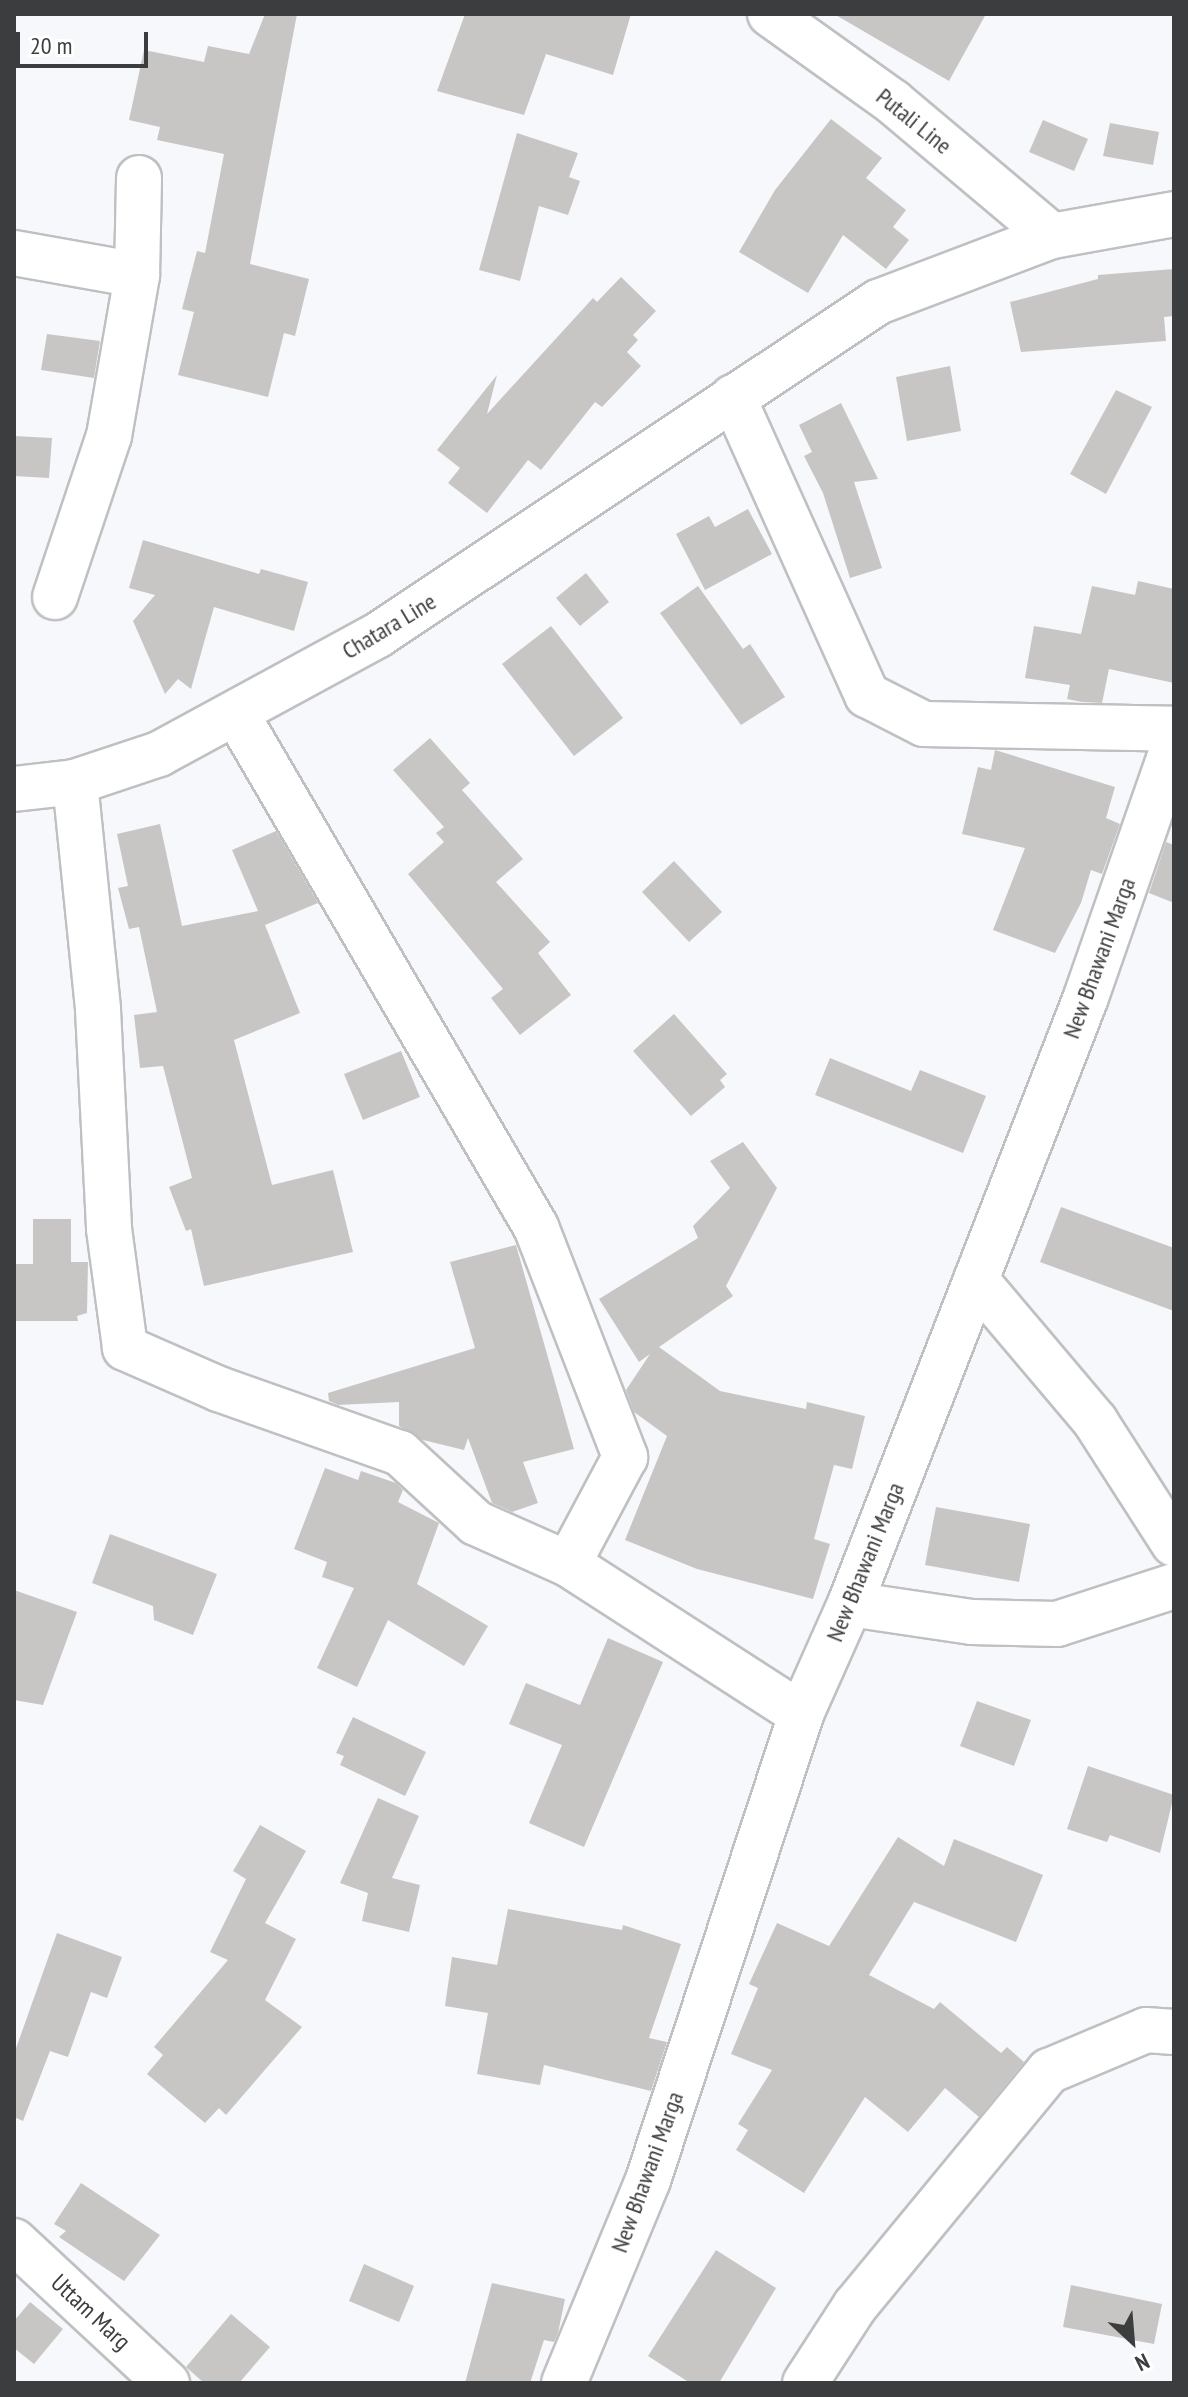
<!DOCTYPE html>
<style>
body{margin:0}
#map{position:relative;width:1188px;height:2397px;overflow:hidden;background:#f7f8fb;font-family:"PT Sans Narrow",sans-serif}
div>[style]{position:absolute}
.building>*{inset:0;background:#c8c6c4}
.roads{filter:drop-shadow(2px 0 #bfc0c2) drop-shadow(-2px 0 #bfc0c2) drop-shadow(0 2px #bfc0c2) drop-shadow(0 -2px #bfc0c2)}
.minor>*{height:44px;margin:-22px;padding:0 22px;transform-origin:22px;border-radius:22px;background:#fff}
span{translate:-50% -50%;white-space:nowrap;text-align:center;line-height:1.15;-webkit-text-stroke:7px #fff;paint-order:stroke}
.street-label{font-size:24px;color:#3c3d3e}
.frame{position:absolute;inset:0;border:16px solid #3c3d3e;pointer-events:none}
.north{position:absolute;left:1092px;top:2301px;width:80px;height:80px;-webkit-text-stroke:6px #fff;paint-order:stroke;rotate:154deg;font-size:22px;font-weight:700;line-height:32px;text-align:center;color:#3c3d3e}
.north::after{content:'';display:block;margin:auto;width:28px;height:36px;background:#3c3d3e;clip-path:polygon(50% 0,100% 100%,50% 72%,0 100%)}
.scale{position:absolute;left:16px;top:32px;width:132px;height:36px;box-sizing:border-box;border:4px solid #3c3d3e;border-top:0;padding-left:10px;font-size:24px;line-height:28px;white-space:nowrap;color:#3c3d3e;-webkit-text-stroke:6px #fff;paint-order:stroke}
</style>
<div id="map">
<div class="building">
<div style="clip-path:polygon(265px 14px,297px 14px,250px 264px,309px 279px,295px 336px,284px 333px,268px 397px,178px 375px,194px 312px,182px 309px,197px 251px,205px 253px,224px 154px,157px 140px,160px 127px,129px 120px,144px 50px,204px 62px,208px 46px,249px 54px)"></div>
<div style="clip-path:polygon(465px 14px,631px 14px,613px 75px,546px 54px,524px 115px,437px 91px)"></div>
<div style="clip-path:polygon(834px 14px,986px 14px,949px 81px)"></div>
<div style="clip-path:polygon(831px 119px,882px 158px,866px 178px,906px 210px,893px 227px,909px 240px,886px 269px,843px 235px,808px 293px,739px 252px,775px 190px)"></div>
<div style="clip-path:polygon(1043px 120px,1088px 139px,1074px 171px,1029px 152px)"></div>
<div style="clip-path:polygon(1110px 123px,1159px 132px,1153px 165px,1103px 156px)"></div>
<div style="clip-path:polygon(517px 133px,578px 153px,569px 177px,580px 181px,568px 215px,539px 206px,520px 281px,479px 270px)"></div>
<div style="clip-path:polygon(1174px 269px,1174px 316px,1164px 317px,1166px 341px,1021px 352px,1010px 302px,1098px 279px,1098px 275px)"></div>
<div style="clip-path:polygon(621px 277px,656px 311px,633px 335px,638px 340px,627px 352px,641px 366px,602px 407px,595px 402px,541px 470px,528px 460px,487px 513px,448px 483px,460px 468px,437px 450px,497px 375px,487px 414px,593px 298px,597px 302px)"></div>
<div style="clip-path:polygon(47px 334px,100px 341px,94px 378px,41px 370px)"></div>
<div style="clip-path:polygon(950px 366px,961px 431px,907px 441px,896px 377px)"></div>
<div style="clip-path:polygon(1116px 390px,1152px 407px,1106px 494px,1070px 474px)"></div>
<div style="clip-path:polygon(841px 403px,878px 479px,854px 482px,882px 568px,850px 578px,823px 493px,804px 456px,812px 452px,799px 425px)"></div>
<div style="clip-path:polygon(14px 436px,52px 438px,49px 478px,14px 476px)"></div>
<div style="clip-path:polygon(748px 509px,772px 554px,705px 590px,676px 534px,709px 516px,715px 527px)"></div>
<div style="clip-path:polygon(143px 540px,259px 574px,261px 569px,308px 582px,294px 631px,214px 607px,191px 689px,178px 679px,165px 694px,133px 621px,155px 595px,129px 588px)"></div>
<div style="clip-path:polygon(586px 573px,609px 602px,580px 626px,556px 598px)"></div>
<div style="clip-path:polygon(1138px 581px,1174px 589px,1174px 683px,1109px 669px,1102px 703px,1082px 702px,1067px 699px,1070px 685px,1025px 678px,1034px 626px,1081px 634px,1092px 586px,1135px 595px)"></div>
<div style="clip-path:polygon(698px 586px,743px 649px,750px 644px,785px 697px,741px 725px,660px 613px)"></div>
<div style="clip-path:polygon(551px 626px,623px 718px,574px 756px,502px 664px)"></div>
<div style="clip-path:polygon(430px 738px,470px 783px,462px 790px,523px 859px,496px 882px,550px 942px,538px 953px,571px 995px,520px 1035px,491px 998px,503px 989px,408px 874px,444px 842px,436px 833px,444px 827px,393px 770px)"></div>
<div style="clip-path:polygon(995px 750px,1115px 787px,1106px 818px,1120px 824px,1102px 874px,1091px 870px,1081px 903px,1055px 953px,993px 930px,1025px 848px,962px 834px,978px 767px,991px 770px)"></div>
<div style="clip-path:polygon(160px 824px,182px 926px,258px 911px,232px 850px,276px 831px,318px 903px,265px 925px,300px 1013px,234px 1040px,272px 1185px,333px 1170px,353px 1252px,204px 1286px,191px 1229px,186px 1231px,169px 1187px,192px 1178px,163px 1066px,140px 1068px,134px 1015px,157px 1012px,139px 927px,129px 929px,118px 888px,128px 886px,117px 834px)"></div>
<div style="clip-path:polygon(1166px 842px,1174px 845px,1174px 903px,1149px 893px)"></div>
<div style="clip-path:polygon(674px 861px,722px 912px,689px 942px,642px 892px)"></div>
<div style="clip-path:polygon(674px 1014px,727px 1074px,720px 1080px,725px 1087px,691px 1116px,633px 1051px)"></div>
<div style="clip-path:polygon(401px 1051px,420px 1097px,363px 1120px,344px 1074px)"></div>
<div style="clip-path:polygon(830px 1058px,911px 1091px,920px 1070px,986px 1096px,963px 1153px,815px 1095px)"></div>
<div style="clip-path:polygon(743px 1142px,777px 1188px,726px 1286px,733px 1296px,659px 1347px,720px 1391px,806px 1409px,807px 1402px,865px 1416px,852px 1469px,834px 1465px,814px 1539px,830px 1544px,813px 1599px,697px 1569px,625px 1540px,667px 1436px,634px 1412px,626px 1390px,650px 1354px,639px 1362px,599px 1299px,698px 1238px,693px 1226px,730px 1188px,710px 1161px)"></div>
<div style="clip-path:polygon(1061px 1207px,1174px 1248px,1174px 1311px,1040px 1262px)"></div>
<div style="clip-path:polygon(33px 1219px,71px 1219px,71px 1262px,88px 1262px,87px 1313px,77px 1316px,78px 1321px,14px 1321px,15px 1264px,33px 1264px)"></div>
<div style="clip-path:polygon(516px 1245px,574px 1449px,523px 1462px,538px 1503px,512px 1512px,492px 1503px,468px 1438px,464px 1450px,423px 1440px,399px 1426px,399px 1402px,338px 1405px,329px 1401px,328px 1393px,475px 1348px,450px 1262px)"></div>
<div style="clip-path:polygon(325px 1468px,358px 1480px,361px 1471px,396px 1483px,403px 1490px,398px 1502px,439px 1523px,417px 1584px,488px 1626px,464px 1666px,388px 1620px,357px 1687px,317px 1668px,354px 1588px,322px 1577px,327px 1562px,294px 1549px)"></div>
<div style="clip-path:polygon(936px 1507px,1030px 1524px,1019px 1582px,925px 1565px)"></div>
<div style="clip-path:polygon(110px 1534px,217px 1574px,193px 1635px,154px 1620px,153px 1606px,92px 1583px)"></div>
<div style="clip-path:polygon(14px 1590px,77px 1612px,43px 1705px,14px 1700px)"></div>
<div style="clip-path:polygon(608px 1638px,663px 1662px,584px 1847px,529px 1823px,562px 1745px,509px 1724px,526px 1683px,580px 1705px)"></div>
<div style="clip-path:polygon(977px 1701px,1031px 1720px,1014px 1766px,960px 1746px)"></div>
<div style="clip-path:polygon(353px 1717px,426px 1752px,405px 1796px,340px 1765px,344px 1756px,336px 1753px)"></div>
<div style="clip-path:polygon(1088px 1766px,1174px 1795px,1160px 1853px,1110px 1835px,1107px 1842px,1067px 1829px)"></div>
<div style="clip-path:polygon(378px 1798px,419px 1816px,392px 1878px,420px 1885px,409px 1932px,362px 1921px,368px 1893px,340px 1883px)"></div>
<div style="clip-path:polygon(260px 1825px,306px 1851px,265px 1923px,296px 1939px,265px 2000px,302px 2027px,226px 2115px,219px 2108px,205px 2123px,147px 2074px,163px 2055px,154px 2047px,228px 1960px,210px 1952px,246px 1879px,233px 1871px)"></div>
<div style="clip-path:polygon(898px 1837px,944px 1866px,954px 1839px,1043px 1875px,1016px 1942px,914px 1902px,869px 1975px,934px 2009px,940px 2002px,1001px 2053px,1007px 2047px,1024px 2062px,979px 2117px,945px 2088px,908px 2132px,865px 2097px,804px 2193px,736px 2150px,748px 2130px,738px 2124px,772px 2070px,731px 2054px,758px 1988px,749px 1984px,777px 1923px,829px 1946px)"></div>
<div style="clip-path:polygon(508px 1909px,622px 1930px,623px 1925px,681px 1944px,649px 2038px,667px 2042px,651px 2091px,544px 2065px,540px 2085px,477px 2074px,488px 2013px,445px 2006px,452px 1957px,497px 1965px)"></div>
<div style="clip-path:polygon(57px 1933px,122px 1957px,107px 1998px,91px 1992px,68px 2057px,50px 2051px,23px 2121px,14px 2117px,14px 2054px)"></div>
<div style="clip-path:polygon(81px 2183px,160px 2235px,124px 2281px,59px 2237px,66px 2231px,54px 2224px)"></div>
<div style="clip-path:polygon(716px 2250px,776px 2288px,719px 2383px,690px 2383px,648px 2356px)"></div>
<div style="clip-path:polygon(364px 2264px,414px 2286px,399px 2322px,349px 2301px)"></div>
<div style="clip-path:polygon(492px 2283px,565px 2299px,558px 2333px,554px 2342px,544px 2340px,530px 2383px,465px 2383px)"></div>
<div style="clip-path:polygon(1071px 2285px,1162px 2304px,1154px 2344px,1063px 2327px)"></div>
<div style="clip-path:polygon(30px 2302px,63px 2329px,34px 2364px,14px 2348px,14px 2321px)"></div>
<div style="clip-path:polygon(231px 2314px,270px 2347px,239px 2383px,204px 2383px,186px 2367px)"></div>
</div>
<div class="roads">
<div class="minor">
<div style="left:770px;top:14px;width:151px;rotate:35.6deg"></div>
<div style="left:893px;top:102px;width:208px;rotate:40.1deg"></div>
<div style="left:14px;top:253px;width:125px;rotate:10.1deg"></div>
<div style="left:733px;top:397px;width:327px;rotate:65.8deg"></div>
<div style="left:867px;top:695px;width:64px;rotate:27deg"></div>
<div style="left:924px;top:724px;width:250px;rotate:1.1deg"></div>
<div style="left:55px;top:597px;width:170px;rotate:-71.5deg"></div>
<div style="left:109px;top:436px;width:163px;rotate:-80.1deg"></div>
<div style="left:137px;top:275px;width:97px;rotate:-88.8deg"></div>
<div style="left:237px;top:715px;width:593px;rotate:59.72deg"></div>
<div style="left:536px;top:1227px;width:247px;rotate:68.8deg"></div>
<div style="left:625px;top:1457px;width:121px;rotate:118deg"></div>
<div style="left:75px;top:782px;width:229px;rotate:84.2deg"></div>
<div style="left:98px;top:1010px;width:219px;rotate:87.1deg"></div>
<div style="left:109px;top:1229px;width:120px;rotate:82.3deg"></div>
<div style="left:125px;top:1348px;width:103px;rotate:23.6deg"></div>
<div style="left:219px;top:1389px;width:192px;rotate:19.5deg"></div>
<div style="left:400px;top:1453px;width:103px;rotate:42.6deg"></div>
<div style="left:476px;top:1523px;width:101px;rotate:24deg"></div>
<div style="left:568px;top:1564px;width:277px;rotate:32.8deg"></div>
<div style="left:14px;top:789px;width:61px;rotate:-6.5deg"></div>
<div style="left:75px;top:782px;width:89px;rotate:-18.4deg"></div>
<div style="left:159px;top:754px;width:249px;rotate:-28.5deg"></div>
<div style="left:378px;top:635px;width:601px;rotate:-33.66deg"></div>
<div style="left:878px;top:302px;width:186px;rotate:-20.8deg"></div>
<div style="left:1052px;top:236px;width:124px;rotate:-10.2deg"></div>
<div style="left:976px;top:1280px;width:185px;rotate:49.8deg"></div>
<div style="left:1095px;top:1421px;width:146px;rotate:57.3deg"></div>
<div style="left:850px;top:1604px;width:123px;rotate:8.4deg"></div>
<div style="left:972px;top:1622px;width:85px;rotate:1.3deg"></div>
<div style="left:1057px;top:1624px;width:123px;rotate:-18deg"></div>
<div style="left:14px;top:2241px;width:209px;rotate:42.9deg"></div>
<div style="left:564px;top:2383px;width:220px;rotate:-67.5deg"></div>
<div style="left:648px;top:2180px;width:490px;rotate:-71.8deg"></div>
<div style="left:801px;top:1714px;width:120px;rotate:-66deg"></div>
<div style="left:850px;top:1604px;width:651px;rotate:-68.75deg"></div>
<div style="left:1086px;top:997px;width:268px;rotate:-70.8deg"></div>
<div style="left:805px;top:2383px;width:92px;rotate:-57deg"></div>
<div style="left:855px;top:2306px;width:305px;rotate:-50.5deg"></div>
<div style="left:1049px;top:2071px;width:105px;rotate:-22.9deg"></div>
<div style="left:1146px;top:2030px;width:28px;rotate:4deg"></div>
</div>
</div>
<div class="street-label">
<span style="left:914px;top:121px;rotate:39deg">Putali Line</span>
<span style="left:389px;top:626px;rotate:-31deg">Chatara Line</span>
<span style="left:1099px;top:958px;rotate:-70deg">New Bhawani Marga</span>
<span style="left:865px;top:1562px;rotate:-68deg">New Bhawani Marga</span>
<span style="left:647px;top:2172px;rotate:-70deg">New Bhawani Marga</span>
<span style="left:91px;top:2312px;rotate:43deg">Uttam Marg</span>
</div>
<div class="frame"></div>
<div class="north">N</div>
<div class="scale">20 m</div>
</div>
